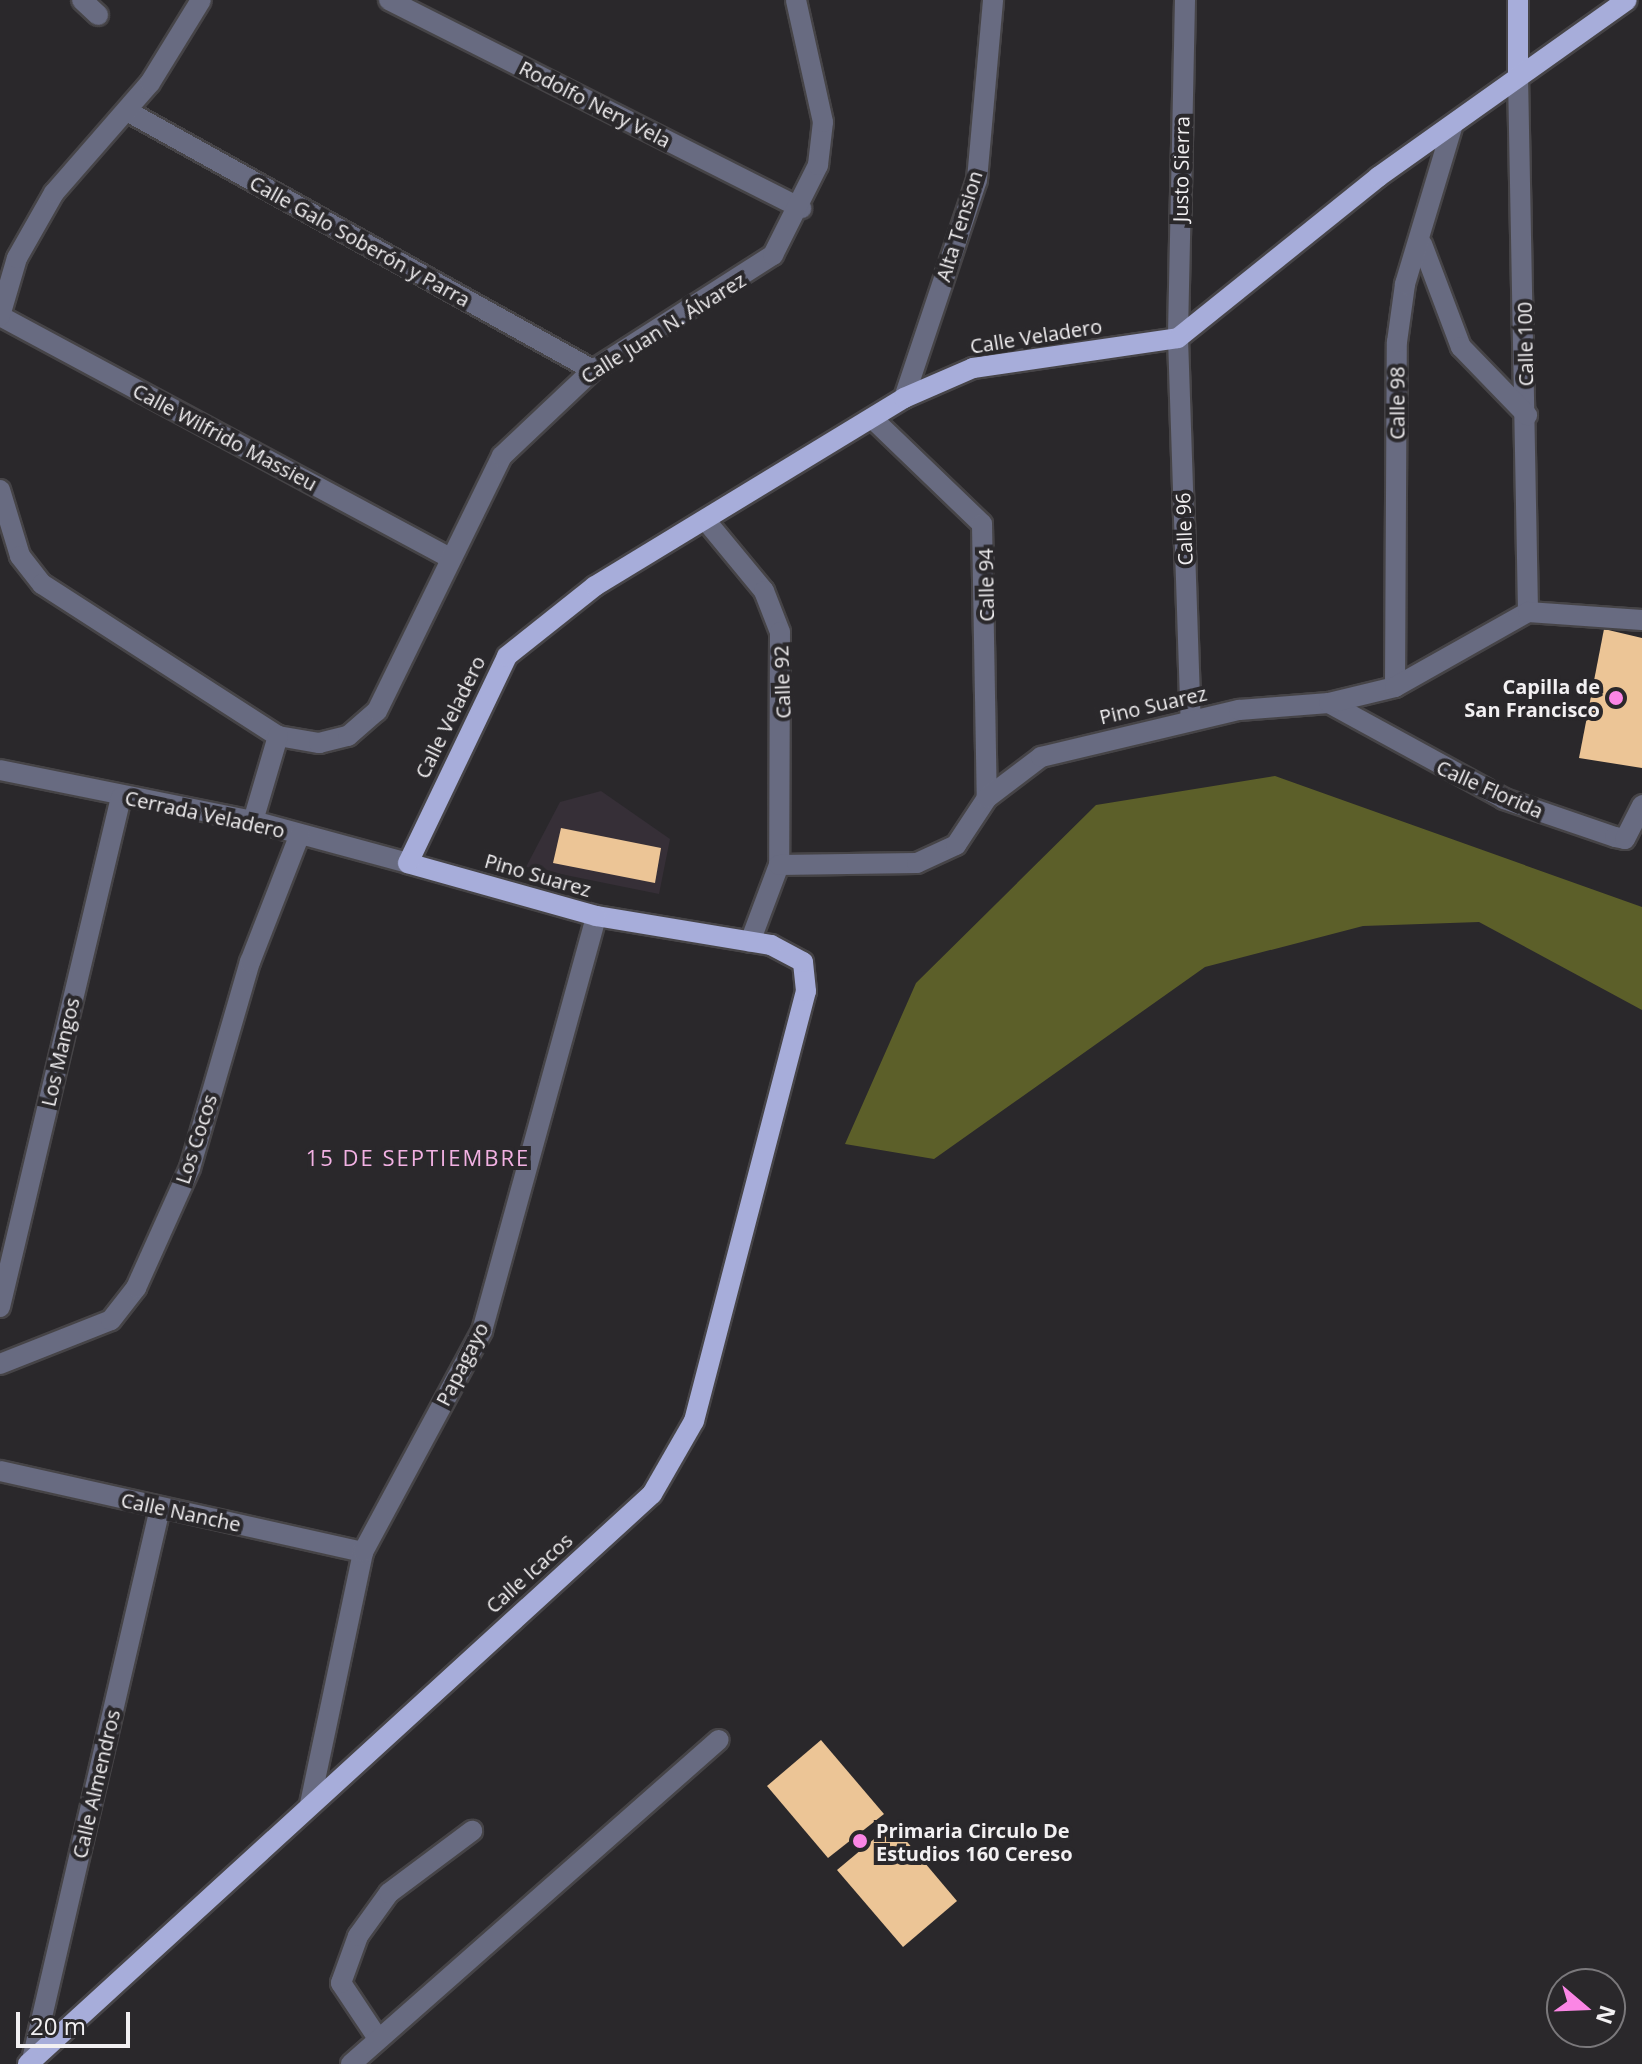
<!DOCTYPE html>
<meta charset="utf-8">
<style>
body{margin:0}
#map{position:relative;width:1642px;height:2064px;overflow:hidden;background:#2a282b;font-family:"Open Sans",sans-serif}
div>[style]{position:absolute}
.built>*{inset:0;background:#362f37}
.forest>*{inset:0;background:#5c5f29}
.building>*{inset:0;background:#ecc596}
.roads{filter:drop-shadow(2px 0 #464447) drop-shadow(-2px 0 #464447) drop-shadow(0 2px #464447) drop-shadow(0 -2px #464447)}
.minor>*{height:20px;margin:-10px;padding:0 10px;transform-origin:10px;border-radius:10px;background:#686b81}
.major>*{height:20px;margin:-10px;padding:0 10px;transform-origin:10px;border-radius:10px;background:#a7adda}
.dots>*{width:22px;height:22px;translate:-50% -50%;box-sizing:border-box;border:4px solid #2a282b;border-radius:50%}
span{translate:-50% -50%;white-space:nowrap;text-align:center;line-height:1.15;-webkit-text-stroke:8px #2a282b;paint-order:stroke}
.street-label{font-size:20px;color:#f2f0f2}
.poi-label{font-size:20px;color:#f2f0f2;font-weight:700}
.right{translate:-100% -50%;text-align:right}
.left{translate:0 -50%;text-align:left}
.neighbourhood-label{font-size:22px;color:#f2b1e3;letter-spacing:2px}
.north{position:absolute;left:1546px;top:1968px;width:80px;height:80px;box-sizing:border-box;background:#2a282b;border:2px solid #7a787b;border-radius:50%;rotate:109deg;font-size:22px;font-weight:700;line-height:32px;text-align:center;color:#f2f0f2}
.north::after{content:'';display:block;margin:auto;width:28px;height:36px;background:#fb86e5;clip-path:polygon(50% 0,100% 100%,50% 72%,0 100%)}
.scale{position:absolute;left:16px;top:2012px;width:114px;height:36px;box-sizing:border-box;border:4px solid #f2f0f2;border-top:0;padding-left:10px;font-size:24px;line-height:28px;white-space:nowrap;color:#f2f0f2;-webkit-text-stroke:6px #2a282b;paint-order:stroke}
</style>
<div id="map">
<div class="built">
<div style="clip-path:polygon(601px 791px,670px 839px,659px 894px,526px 867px,560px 802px)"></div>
</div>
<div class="forest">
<div style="clip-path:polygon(1275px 776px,1642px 907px,1642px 1010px,1479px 922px,1363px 926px,1205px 967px,934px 1159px,845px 1144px,916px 983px,1096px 805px)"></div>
</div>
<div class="building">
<div style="clip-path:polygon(1604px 629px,1642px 638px,1642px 768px,1579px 758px)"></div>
<div style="clip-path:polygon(561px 828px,661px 848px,655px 883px,553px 863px)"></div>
<div style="clip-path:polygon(821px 1740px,884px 1814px,828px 1858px,767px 1786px)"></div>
<div style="clip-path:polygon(892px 1824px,957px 1901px,903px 1947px,837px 1870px)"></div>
</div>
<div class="roads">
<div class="minor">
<div style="left:82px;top:0;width:22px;rotate:43deg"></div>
<div style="left:389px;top:0;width:462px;rotate:26.8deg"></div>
<div style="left:1185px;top:0;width:338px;rotate:91.2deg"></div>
<div style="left:1178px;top:338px;width:382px;rotate:88.1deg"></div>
<div style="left:1518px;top:76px;width:536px;rotate:88.93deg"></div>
<div style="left:127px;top:111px;width:533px;rotate:29.07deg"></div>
<div style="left:1422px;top:244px;width:110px;rotate:69.3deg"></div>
<div style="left:1461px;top:347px;width:95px;rotate:45.9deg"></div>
<div style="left:0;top:316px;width:511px;rotate:28.27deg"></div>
<div style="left:0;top:316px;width:60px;rotate:-73.7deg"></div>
<div style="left:17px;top:258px;width:75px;rotate:-60.4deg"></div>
<div style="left:54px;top:193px;width:146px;rotate:-48.9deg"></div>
<div style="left:150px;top:83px;width:97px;rotate:-58.4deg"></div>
<div style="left:904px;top:398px;width:230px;rotate:-71.5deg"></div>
<div style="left:977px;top:180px;width:181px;rotate:-84.9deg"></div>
<div style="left:874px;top:420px;width:150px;rotate:43.9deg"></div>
<div style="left:982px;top:524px;width:274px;rotate:89deg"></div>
<div style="left:0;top:490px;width:69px;rotate:73.1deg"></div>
<div style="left:20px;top:556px;width:36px;rotate:52deg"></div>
<div style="left:42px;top:584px;width:281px;rotate:32.8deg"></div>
<div style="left:278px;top:736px;width:42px;rotate:9.7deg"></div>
<div style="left:319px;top:743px;width:30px;rotate:-14deg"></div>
<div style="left:348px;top:736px;width:38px;rotate:-41deg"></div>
<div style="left:377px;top:711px;width:284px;rotate:-63.9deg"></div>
<div style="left:502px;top:456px;width:125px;rotate:-43.4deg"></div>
<div style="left:593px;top:370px;width:214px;rotate:-32.6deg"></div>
<div style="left:773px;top:255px;width:101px;rotate:-63.4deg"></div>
<div style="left:818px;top:165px;width:43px;rotate:-83.4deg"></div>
<div style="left:823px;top:122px;width:125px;rotate:-102.5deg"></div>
<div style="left:707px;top:522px;width:89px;rotate:50.4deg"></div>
<div style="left:764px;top:591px;width:44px;rotate:68.7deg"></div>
<div style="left:780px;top:632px;width:233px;rotate:90.2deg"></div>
<div style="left:1395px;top:687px;width:345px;rotate:-89.7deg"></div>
<div style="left:1397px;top:342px;width:59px;rotate:-82.1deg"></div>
<div style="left:1405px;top:284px;width:164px;rotate:-73.3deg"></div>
<div style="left:1329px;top:703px;width:200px;rotate:28.7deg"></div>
<div style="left:1504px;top:799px;width:117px;rotate:18.9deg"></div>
<div style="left:1615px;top:837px;width:10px;rotate:11deg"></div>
<div style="left:1625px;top:839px;width:38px;rotate:-63deg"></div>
<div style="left:0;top:770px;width:258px;rotate:11.4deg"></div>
<div style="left:253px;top:821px;width:161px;rotate:15.2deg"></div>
<div style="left:253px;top:821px;width:89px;rotate:-73.6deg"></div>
<div style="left:750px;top:942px;width:82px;rotate:-69.4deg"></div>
<div style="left:779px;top:865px;width:138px;rotate:-0.8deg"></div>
<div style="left:917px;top:863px;width:43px;rotate:-24.8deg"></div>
<div style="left:956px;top:845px;width:56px;rotate:-56.6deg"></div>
<div style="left:987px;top:798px;width:68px;rotate:-37.2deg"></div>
<div style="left:1041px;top:757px;width:204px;rotate:-13.4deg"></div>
<div style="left:1239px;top:710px;width:90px;rotate:-4.4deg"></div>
<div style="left:1329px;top:703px;width:68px;rotate:-13.6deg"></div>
<div style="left:1395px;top:687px;width:153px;rotate:-29.4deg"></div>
<div style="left:1528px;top:612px;width:114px;rotate:4deg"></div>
<div style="left:0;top:1307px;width:524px;rotate:-76.65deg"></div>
<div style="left:0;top:1364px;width:119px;rotate:-21.6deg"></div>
<div style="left:111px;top:1320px;width:41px;rotate:-52deg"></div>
<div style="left:136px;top:1288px;width:132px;rotate:-65.8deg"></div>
<div style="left:190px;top:1168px;width:215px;rotate:-73.8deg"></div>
<div style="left:250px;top:962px;width:137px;rotate:-68.7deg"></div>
<div style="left:0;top:1471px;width:372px;rotate:12.6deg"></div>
<div style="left:310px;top:1804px;width:258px;rotate:-78.1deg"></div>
<div style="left:363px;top:1552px;width:251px;rotate:-61.7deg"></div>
<div style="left:482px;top:1331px;width:430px;rotate:-74.6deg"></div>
<div style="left:377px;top:2037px;width:65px;rotate:-123.7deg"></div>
<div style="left:341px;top:1983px;width:50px;rotate:-70.1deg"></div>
<div style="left:358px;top:1936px;width:53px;rotate:-54.2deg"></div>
<div style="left:389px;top:1893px;width:104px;rotate:-36.8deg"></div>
<div style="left:32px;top:2060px;width:567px;rotate:-76.94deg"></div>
<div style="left:351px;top:2064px;width:490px;rotate:-41.4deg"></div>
</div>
<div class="major">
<div style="left:1518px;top:0;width:76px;rotate:90deg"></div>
<div style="left:28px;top:2064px;width:845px;rotate:-42.41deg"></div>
<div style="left:652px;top:1494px;width:84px;rotate:-60.1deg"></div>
<div style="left:694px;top:1421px;width:444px;rotate:-75.4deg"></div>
<div style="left:806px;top:991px;width:29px;rotate:-96deg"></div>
<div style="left:803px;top:962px;width:36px;rotate:-152deg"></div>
<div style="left:771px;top:945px;width:177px;rotate:-170.6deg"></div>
<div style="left:596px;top:916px;width:195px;rotate:-164.3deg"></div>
<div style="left:408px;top:863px;width:229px;rotate:-64.4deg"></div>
<div style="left:507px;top:656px;width:112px;rotate:-38.5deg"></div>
<div style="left:595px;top:586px;width:362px;rotate:-31.3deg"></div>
<div style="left:904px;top:398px;width:75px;rotate:-23.5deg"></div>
<div style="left:973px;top:368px;width:207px;rotate:-8.3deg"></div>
<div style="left:1178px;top:338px;width:257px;rotate:-38.8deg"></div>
<div style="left:1378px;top:177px;width:305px;rotate:-35.4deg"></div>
</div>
</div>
<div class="dots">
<div style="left:1616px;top:698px;background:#fb86e5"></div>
<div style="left:860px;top:1841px;background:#fb86e5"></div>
</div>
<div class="street-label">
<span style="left:595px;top:104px;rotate:27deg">Rodolfo Nery Vela</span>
<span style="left:1181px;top:169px;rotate:-89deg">Justo Sierra</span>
<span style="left:959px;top:226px;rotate:-73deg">Alta Tension</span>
<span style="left:360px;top:241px;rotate:29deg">Calle Galo Soberón y Parra</span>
<span style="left:663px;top:328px;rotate:-32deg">Calle Juan N. Álvarez</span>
<span style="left:1036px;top:336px;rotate:-9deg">Calle Veladero</span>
<span style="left:1525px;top:344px;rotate:-91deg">Calle 100</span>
<span style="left:1397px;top:403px;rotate:-90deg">Calle 98</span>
<span style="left:225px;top:437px;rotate:28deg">Calle Wilfrido Massieu</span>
<span style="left:1184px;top:529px;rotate:-92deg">Calle 96</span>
<span style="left:986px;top:585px;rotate:-91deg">Calle 94</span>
<span style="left:782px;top:682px;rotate:-92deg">Calle 92</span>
<span style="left:1153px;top:705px;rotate:-13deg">Pino Suarez</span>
<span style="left:450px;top:717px;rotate:-64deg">Calle Veladero</span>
<span style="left:1490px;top:789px;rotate:24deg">Calle Florida</span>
<span style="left:205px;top:814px;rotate:12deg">Cerrada Veladero</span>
<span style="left:538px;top:875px;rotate:16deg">Pino Suarez</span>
<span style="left:60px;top:1052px;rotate:-77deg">Los Mangos</span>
<span style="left:196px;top:1139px;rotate:-72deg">Los Cocos</span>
<span style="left:462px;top:1364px;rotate:-63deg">Papagayo</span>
<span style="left:181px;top:1512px;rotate:12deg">Calle Nanche</span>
<span style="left:529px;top:1573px;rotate:-42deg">Calle Icacos</span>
<span style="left:96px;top:1784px;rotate:-77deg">Calle Almendros</span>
</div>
<div class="poi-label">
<span class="right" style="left:1600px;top:698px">Capilla de<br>San Francisco</span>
<span class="left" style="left:876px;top:1842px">Primaria Circulo De<br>Estudios 160 Cereso</span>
</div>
<div class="neighbourhood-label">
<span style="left:418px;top:1158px">15 DE SEPTIEMBRE</span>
</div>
<div class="north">N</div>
<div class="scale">20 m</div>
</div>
